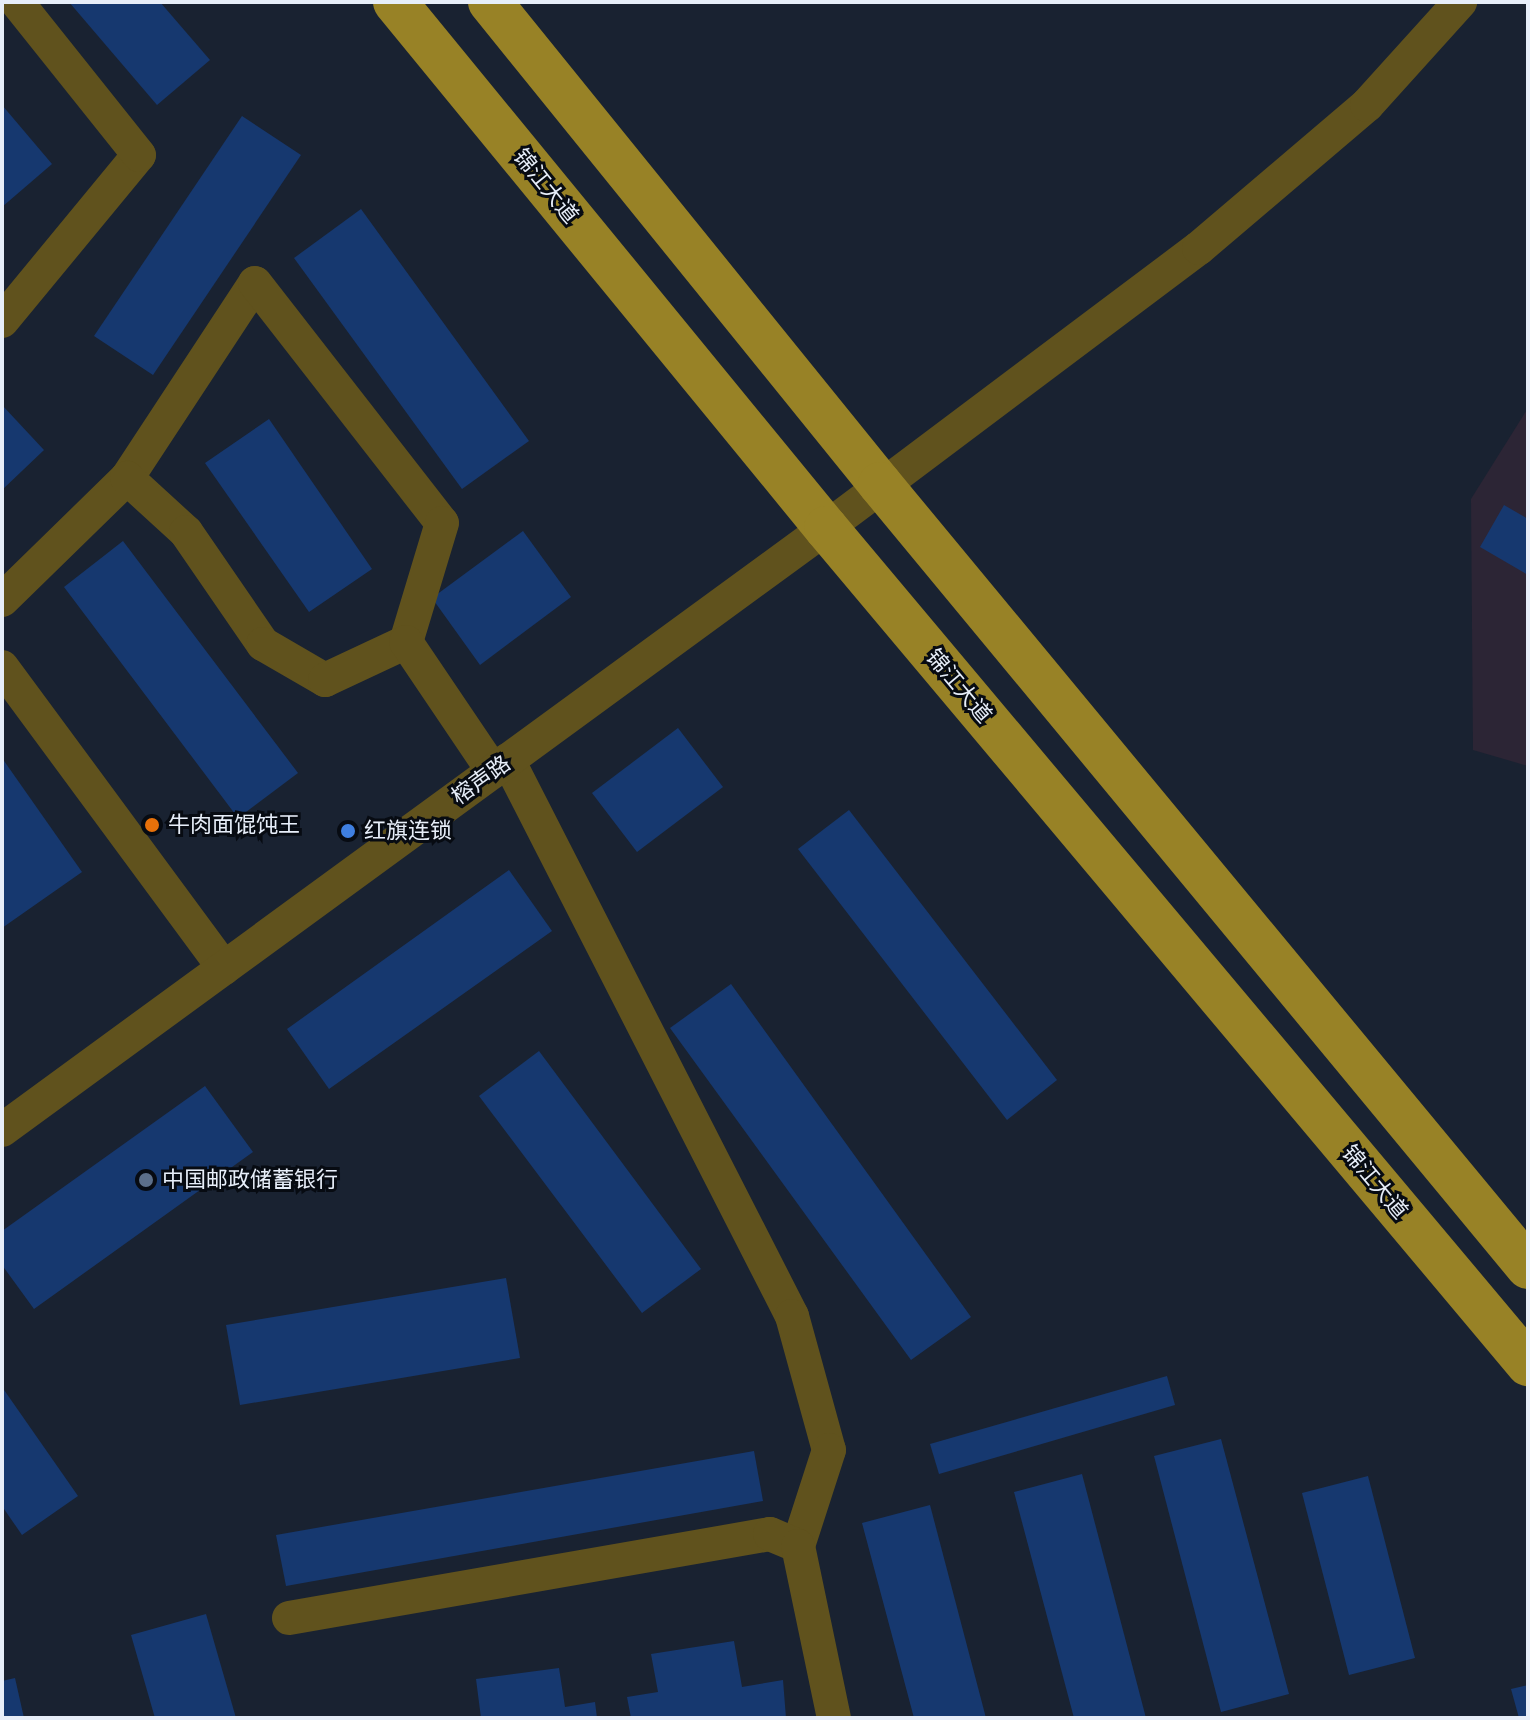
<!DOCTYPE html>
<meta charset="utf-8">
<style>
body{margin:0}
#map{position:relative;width:1530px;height:1720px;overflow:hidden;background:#192231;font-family:"Space Grotesk","Noto Sans SC",sans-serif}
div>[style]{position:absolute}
.industrial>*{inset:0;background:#2c2535}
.building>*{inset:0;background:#16386f}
.minor>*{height:34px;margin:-17px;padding:0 17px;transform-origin:17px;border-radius:17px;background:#60521d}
.major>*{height:44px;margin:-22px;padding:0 22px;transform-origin:22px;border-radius:22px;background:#988226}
.dots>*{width:22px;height:22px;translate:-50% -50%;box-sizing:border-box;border:4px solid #070b12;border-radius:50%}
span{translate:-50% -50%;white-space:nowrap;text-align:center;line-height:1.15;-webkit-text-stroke:6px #070b12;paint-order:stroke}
.street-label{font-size:22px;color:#e7eef9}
.poi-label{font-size:22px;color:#e7eef9}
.left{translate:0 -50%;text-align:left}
.frame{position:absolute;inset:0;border:4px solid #e7eef9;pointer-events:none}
</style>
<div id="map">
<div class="industrial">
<div style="clip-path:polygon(1528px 408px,1528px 766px,1473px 750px,1471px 499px)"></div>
</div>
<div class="building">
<div style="clip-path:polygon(69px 2px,160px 2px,210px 60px,157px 105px)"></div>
<div style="clip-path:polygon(2px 105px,52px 164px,2px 207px)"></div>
<div style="clip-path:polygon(242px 116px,301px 155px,153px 375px,94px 336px)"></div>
<div style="clip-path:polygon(361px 209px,529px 441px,462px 489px,294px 258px)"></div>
<div style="clip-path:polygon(2px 405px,44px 450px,2px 490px)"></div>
<div style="clip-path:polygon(269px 419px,372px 569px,309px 612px,205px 463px)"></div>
<div style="clip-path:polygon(1504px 505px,1528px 519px,1528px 575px,1480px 547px)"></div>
<div style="clip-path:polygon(523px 531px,571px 597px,480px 665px,432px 598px)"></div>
<div style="clip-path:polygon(123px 541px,298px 773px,238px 818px,64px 587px)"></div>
<div style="clip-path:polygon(678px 728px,723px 787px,637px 852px,592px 793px)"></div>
<div style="clip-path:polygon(2px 758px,82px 872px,2px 928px)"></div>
<div style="clip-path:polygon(849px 810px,1057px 1080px,1007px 1120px,798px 849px)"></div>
<div style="clip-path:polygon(509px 870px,552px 931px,329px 1089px,287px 1029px)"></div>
<div style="clip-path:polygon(731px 984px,971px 1317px,911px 1360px,670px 1028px)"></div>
<div style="clip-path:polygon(539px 1051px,701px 1269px,642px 1313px,479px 1096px)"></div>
<div style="clip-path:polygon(205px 1086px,253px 1152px,34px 1309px,2px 1265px,2px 1231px)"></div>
<div style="clip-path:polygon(506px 1278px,520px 1358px,240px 1405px,226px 1325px)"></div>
<div style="clip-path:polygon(1167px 1376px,1175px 1405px,939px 1474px,930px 1444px)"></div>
<div style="clip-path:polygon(2px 1387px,78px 1496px,22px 1535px,2px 1506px)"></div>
<div style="clip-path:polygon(1221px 1439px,1289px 1694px,1221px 1712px,1154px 1456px)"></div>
<div style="clip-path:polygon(754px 1451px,763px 1501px,286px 1586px,276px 1535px)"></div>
<div style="clip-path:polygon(1082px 1474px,1146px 1718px,1074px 1718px,1014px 1492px)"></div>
<div style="clip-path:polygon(1368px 1476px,1415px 1658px,1349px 1675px,1302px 1493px)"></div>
<div style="clip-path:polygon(930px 1505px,986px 1718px,914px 1718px,862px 1523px)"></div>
<div style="clip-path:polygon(206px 1614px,236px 1718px,155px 1718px,131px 1635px)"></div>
<div style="clip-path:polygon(734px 1641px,742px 1687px,783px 1680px,786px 1718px,631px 1718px,627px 1697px,658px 1692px,651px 1654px)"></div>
<div style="clip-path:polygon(559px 1668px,565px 1707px,595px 1702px,597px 1718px,481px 1718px,476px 1679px)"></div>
<div style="clip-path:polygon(15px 1678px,24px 1718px,2px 1718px,2px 1681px)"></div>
<div style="clip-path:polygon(1528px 1685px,1528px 1718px,1519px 1718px,1511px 1689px)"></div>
</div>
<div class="minor">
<div style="left:2px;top:321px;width:215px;rotate:-50.5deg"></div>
<div style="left:139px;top:155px;width:196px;rotate:-128.6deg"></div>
<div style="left:127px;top:478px;width:233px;rotate:-56.7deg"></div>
<div style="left:255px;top:283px;width:304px;rotate:52.1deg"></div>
<div style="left:442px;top:523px;width:124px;rotate:106.8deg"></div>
<div style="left:2px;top:600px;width:175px;rotate:-44.3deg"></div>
<div style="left:127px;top:478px;width:80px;rotate:42.5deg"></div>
<div style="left:186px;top:532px;width:136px;rotate:55.5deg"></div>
<div style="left:263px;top:644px;width:72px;rotate:30.1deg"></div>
<div style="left:325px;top:680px;width:89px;rotate:-25.1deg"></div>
<div style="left:406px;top:642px;width:156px;rotate:56deg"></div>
<div style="left:2px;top:667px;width:374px;rotate:53.6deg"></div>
<div style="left:508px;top:760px;width:624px;rotate:62.94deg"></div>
<div style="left:792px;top:1316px;width:139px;rotate:74.6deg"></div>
<div style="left:829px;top:1450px;width:101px;rotate:107.9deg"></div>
<div style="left:2px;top:1130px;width:1020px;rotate:-36.15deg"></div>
<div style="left:826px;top:528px;width:466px;rotate:-36.9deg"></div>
<div style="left:1199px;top:248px;width:221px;rotate:-40.4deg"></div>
<div style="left:1367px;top:105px;width:139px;rotate:-47.9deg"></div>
<div style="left:289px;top:1618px;width:488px;rotate:-9.9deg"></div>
<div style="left:770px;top:1534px;width:30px;rotate:23deg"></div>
<div style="left:798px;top:1546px;width:176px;rotate:78.2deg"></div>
</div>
<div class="major">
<div style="left:395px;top:2px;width:680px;rotate:50.67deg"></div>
<div style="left:826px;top:528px;width:1092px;rotate:49.98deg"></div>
<div style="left:490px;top:2px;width:620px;rotate:51.02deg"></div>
<div style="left:880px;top:484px;width:1016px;rotate:50.39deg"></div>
</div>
<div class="dots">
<div style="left:152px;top:825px;background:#e8710a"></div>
<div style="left:348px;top:831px;background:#3f7fe0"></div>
<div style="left:146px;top:1180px;background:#5c6f8a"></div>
</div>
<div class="street-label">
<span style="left:546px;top:186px;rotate:51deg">锦江大道</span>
<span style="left:959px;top:686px;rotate:50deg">锦江大道</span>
<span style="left:481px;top:780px;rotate:-36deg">榕声路</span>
<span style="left:1375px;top:1182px;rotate:50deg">锦江大道</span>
</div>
<div class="poi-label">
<span class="left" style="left:168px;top:825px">牛肉面馄饨王</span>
<span class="left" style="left:364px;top:831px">红旗连锁</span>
<span class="left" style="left:162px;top:1180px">中国邮政储蓄银行</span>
</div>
<div class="frame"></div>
</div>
